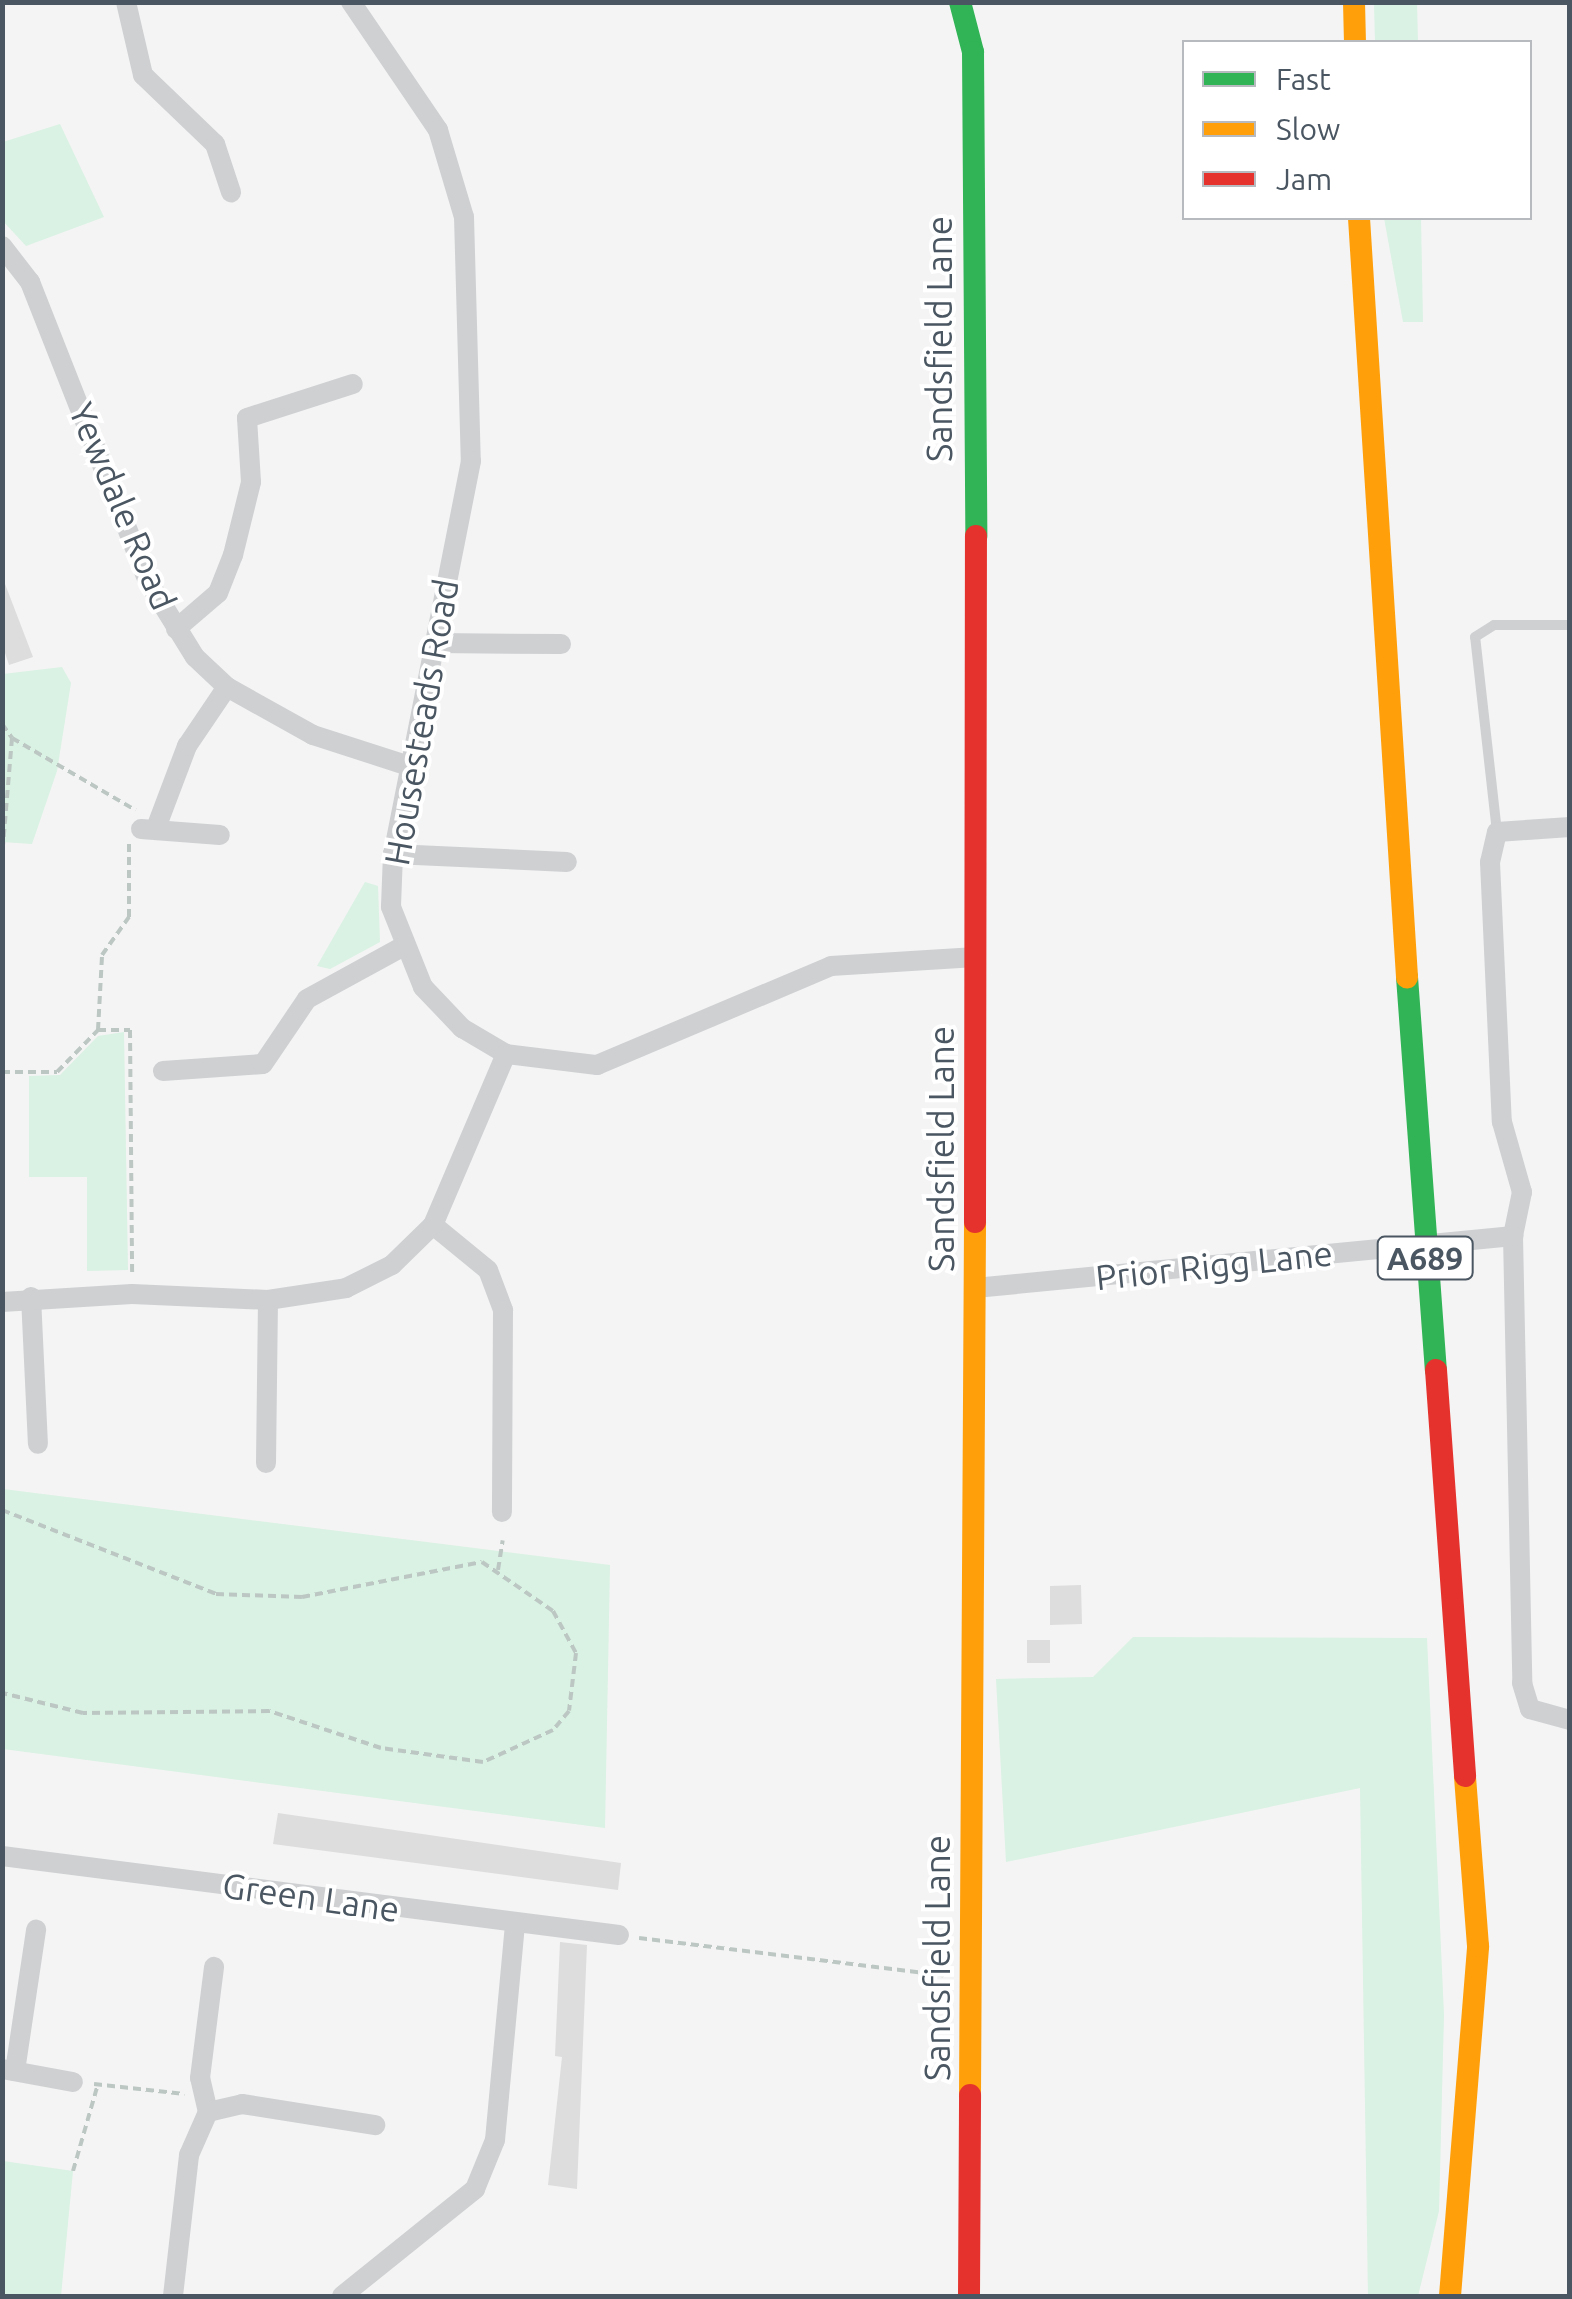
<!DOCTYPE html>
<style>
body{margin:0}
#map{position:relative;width:1572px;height:2299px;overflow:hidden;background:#f4f4f4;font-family:Ubuntu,sans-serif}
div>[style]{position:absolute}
.green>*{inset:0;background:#d9f2e3}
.building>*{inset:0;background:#ddddde}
.path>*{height:4px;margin-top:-2px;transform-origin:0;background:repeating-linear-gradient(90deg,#bcc7c4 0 8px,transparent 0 13px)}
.lane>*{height:10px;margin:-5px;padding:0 5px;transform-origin:5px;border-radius:5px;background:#ced0d2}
.street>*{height:20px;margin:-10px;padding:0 10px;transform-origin:10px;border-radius:10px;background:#ced0d2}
.fast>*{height:22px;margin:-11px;padding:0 11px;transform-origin:11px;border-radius:11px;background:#30b455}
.slow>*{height:22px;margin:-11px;padding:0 11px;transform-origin:11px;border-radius:11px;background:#ff9f0a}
.jam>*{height:22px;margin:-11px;padding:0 11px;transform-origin:11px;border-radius:11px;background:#e5322d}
span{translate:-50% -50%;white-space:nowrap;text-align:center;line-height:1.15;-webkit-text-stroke:8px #fff;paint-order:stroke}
.shield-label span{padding:2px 8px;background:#fff;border:2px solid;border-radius:8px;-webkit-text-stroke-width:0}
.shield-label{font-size:32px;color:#4a5661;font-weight:700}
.street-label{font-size:35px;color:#4a5661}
.frame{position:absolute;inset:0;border:5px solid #4a5661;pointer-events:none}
.legend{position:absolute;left:1182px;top:40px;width:350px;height:180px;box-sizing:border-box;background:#fff;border:2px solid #b7bbc0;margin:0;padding:12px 18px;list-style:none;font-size:30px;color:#4a5661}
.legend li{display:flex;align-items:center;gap:20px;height:50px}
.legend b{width:50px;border:2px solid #b7bbc0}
</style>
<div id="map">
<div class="green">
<div style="clip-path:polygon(1374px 3px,1417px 3px,1418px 42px,1375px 42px)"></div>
<div style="clip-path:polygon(60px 124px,104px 217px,26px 246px,3px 221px,3px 142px)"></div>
<div style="clip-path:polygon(1384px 218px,1421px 218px,1423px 322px,1403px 322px)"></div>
<div style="clip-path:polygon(62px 667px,71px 683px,57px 771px,32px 844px,3px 842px,3px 674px)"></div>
<div style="clip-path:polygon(365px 882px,378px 886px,380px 942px,330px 969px,317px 966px)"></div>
<div style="clip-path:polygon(124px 1032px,128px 1270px,87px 1271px,87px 1177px,29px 1177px,29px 1076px,60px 1075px,98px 1036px)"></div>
<div style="clip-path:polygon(3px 1489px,610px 1565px,605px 1828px,3px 1749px)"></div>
<div style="clip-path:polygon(1133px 1637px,1427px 1638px,1444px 2015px,1439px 2211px,1418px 2296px,1368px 2296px,1360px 1788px,1006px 1862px,996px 1679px,1093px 1677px)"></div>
<div style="clip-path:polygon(3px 2161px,73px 2171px,61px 2296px,3px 2296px)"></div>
</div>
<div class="building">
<div style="clip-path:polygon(2px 576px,33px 657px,9px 665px,2px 644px)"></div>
<div style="clip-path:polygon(1081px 1585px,1082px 1624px,1050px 1625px,1050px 1586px)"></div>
<div style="clip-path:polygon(1027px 1640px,1050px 1640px,1050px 1663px,1027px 1663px)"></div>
<div style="clip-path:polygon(278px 1813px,621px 1863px,618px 1890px,273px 1844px)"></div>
<div style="clip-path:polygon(560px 1942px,587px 1945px,577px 2189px,548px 2185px,562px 2057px,555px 2056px)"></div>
</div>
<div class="path">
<div style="left:2px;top:724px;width:17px;rotate:54deg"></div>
<div style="left:12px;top:738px;width:118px;rotate:94.8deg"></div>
<div style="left:12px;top:738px;width:143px;rotate:30.3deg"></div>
<div style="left:2px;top:923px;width:72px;rotate:90deg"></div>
<div style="left:98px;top:1030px;width:32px"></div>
<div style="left:130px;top:1030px;width:243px;rotate:89.5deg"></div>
<div style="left:2px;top:1072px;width:55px"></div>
<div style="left:57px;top:1072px;width:59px;rotate:-45.7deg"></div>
<div style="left:98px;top:1030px;width:75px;rotate:-86.9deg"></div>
<div style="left:102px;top:955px;width:47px;rotate:-54.6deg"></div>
<div style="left:129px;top:917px;width:73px;rotate:-90deg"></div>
<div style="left:2px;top:1510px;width:230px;rotate:21.4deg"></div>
<div style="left:216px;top:1594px;width:86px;rotate:2deg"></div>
<div style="left:302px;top:1597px;width:183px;rotate:-11deg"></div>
<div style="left:482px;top:1562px;width:86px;rotate:34.6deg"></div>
<div style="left:553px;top:1611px;width:48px;rotate:61.3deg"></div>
<div style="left:576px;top:1653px;width:58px;rotate:96.9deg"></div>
<div style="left:569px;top:1711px;width:25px;rotate:130deg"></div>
<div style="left:553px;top:1730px;width:77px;rotate:155.4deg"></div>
<div style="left:483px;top:1762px;width:103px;rotate:-172.2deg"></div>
<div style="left:381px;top:1748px;width:118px;rotate:-161.7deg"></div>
<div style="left:269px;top:1711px;width:186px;rotate:179.4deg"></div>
<div style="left:83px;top:1713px;width:83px;rotate:-166.1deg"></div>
<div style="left:498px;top:1570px;width:30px;rotate:-81deg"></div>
<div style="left:639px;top:1938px;width:310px;rotate:7deg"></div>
<div style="left:94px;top:2084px;width:91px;rotate:6.3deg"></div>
<div style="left:73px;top:2171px;width:91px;rotate:-74deg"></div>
</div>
<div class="lane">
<div style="left:1497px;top:832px;width:196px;rotate:-96.4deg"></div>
<div style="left:1475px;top:637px;width:22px;rotate:-32deg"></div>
<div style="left:1494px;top:625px;width:76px"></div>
</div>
<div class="street">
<div style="left:126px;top:2px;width:75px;rotate:76.9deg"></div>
<div style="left:143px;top:75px;width:100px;rotate:43.8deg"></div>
<div style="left:215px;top:144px;width:51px;rotate:71.6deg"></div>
<div style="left:351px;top:2px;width:155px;rotate:55.8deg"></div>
<div style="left:438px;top:130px;width:91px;rotate:73.4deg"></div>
<div style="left:464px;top:217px;width:244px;rotate:88.4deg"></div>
<div style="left:471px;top:461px;width:401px;rotate:101.2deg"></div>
<div style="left:393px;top:854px;width:53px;rotate:92.2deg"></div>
<div style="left:391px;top:907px;width:86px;rotate:68.2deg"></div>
<div style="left:423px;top:987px;width:57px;rotate:46.4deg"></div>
<div style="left:462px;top:1028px;width:51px;rotate:30.6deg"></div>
<div style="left:506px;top:1054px;width:92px;rotate:6.9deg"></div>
<div style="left:597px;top:1065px;width:254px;rotate:-22.9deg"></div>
<div style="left:831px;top:966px;width:145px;rotate:-3.6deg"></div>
<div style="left:2px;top:246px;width:46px;rotate:52.1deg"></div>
<div style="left:30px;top:282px;width:321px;rotate:68.5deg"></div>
<div style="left:148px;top:581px;width:89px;rotate:58.3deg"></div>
<div style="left:195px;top:657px;width:44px;rotate:43.2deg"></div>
<div style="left:227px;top:687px;width:98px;rotate:29.2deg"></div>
<div style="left:313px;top:735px;width:98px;rotate:17.9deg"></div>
<div style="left:176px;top:629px;width:55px;rotate:-40.6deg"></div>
<div style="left:218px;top:593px;width:41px;rotate:-68.5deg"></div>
<div style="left:233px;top:555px;width:75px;rotate:-76.1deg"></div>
<div style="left:251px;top:482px;width:64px;rotate:-93.6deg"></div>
<div style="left:247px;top:418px;width:111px;rotate:-17.8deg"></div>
<div style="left:434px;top:643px;width:127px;rotate:0.5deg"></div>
<div style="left:1570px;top:827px;width:73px;rotate:176.1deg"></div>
<div style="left:1497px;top:832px;width:31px;rotate:103deg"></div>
<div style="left:1490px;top:862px;width:260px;rotate:87.4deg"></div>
<div style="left:1502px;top:1122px;width:73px;rotate:74.1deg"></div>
<div style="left:1522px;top:1192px;width:45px;rotate:101.6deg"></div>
<div style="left:1513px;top:1236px;width:447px;rotate:88.8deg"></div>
<div style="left:1522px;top:1683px;width:27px;rotate:73deg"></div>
<div style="left:1530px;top:1709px;width:41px;rotate:15.4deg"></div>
<div style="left:156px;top:828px;width:88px;rotate:-69.3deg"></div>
<div style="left:187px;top:746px;width:71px;rotate:-55.9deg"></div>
<div style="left:141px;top:829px;width:79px;rotate:4.3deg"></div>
<div style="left:393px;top:854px;width:174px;rotate:2.6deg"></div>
<div style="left:163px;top:1071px;width:100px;rotate:-4deg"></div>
<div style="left:263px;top:1064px;width:78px;rotate:-55.9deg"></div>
<div style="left:307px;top:999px;width:108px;rotate:-28.7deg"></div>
<div style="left:433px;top:1225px;width:71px;rotate:39.3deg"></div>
<div style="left:488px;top:1270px;width:43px;rotate:69.4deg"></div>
<div style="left:503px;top:1310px;width:202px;rotate:90.3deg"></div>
<div style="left:975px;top:1288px;width:541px;rotate:-5.52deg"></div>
<div style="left:31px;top:1297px;width:147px;rotate:87.3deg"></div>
<div style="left:2px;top:1302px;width:130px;rotate:-3.5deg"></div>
<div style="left:132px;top:1294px;width:136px;rotate:2.5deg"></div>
<div style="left:268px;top:1300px;width:79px;rotate:-8.7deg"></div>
<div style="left:346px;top:1288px;width:51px;rotate:-26.6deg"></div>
<div style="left:392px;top:1265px;width:57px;rotate:-44.3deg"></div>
<div style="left:433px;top:1225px;width:186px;rotate:-66.9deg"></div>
<div style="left:266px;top:1463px;width:163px;rotate:-89.3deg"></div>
<div style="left:2px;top:1856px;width:622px;rotate:7.3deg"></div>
<div style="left:2px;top:2069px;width:72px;rotate:10.4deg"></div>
<div style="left:15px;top:2071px;width:143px;rotate:-81.5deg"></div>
<div style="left:208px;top:2112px;width:35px;rotate:-103deg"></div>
<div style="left:200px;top:2078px;width:112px;rotate:-82.8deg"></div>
<div style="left:173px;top:2296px;width:142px;rotate:-83.5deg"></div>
<div style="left:189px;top:2155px;width:47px;rotate:-66.2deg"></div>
<div style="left:208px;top:2112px;width:35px;rotate:-13deg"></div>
<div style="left:242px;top:2104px;width:135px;rotate:9deg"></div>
<div style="left:342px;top:2296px;width:171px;rotate:-38.8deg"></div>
<div style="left:475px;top:2189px;width:53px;rotate:-67.8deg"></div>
<div style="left:495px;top:2140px;width:217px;rotate:-84.7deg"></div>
</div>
<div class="fast">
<div style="left:960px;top:2px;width:52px;rotate:75.4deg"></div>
<div style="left:973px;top:52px;width:484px;rotate:89.6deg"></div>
<div style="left:1407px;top:977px;width:394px;rotate:85.8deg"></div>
</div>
<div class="slow">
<div style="left:1354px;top:2px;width:40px;rotate:88.6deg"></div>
<div style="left:1359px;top:218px;width:761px;rotate:86.38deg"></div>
<div style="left:970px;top:2095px;width:873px;rotate:-89.67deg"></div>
<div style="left:1450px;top:2296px;width:351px;rotate:-85.4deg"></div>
<div style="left:1478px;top:1946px;width:170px;rotate:-94.4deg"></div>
</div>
<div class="jam">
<div style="left:975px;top:1222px;width:686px;rotate:-89.92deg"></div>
<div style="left:1436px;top:1370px;width:407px;rotate:85.9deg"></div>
<div style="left:969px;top:2296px;width:201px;rotate:-89.7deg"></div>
</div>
<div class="shield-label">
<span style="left:1425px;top:1258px">A689</span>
</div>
<div class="street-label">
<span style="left:939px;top:339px;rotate:-90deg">Sandsfield Lane</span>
<span style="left:123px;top:506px;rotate:67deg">Yewdale Road</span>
<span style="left:421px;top:722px;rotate:-80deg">Housesteads Road</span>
<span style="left:941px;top:1149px;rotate:-90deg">Sandsfield Lane</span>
<span style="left:1214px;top:1265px;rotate:-6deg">Prior Rigg Lane</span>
<span style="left:311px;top:1897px;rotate:8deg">Green Lane</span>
<span style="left:937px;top:1958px;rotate:-90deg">Sandsfield Lane</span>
</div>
<div class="frame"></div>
<ul class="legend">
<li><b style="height:12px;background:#30b455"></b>Fast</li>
<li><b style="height:12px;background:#ff9f0a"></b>Slow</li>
<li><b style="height:12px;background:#e5322d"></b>Jam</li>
</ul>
</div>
